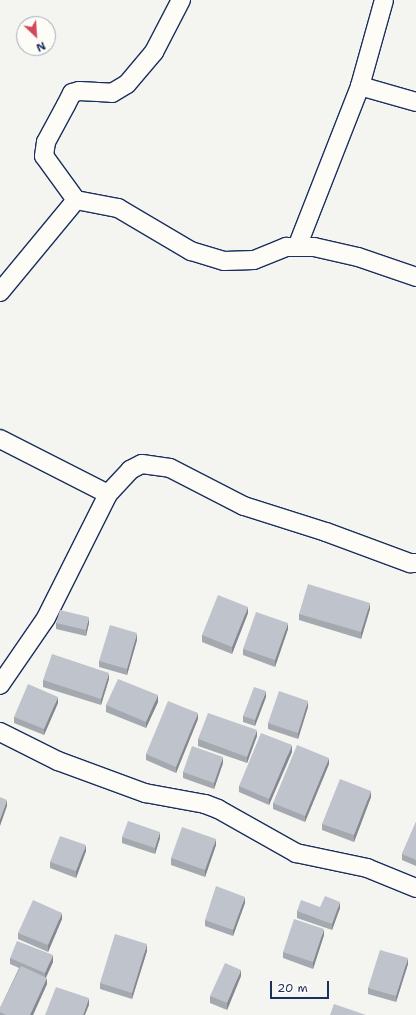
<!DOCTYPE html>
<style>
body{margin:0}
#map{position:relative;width:416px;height:1015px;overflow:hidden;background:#f4f4f1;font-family:"Shantell Sans",sans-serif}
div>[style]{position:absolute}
.roads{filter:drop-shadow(1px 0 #1b2f5e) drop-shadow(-1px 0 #1b2f5e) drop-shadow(0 1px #1b2f5e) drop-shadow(0 -1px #1b2f5e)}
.street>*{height:18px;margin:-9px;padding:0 9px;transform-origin:9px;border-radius:9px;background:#fdfcf7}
.wall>*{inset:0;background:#a4a8af}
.shaded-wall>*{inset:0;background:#86888f}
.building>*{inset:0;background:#bfc3cc}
span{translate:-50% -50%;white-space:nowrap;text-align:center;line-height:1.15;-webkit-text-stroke:4px #fdfcf7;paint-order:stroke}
.north{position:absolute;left:16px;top:16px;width:40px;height:40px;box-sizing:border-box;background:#fdfcf7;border:1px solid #a3aaba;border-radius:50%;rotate:155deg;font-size:11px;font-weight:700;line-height:16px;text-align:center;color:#1b2f5e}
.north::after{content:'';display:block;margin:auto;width:14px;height:18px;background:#d1495b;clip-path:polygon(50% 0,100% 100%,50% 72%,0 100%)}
.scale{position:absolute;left:270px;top:981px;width:59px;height:18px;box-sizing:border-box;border:2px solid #1b2f5e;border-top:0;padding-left:5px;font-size:12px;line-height:14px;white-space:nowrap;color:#1b2f5e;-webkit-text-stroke:3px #fdfcf7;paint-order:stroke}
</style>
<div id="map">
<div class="roads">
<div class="street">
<div style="left:360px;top:86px;width:58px;rotate:15.9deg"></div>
<div style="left:76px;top:200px;width:54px;rotate:-126deg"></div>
<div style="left:44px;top:156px;width:14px;rotate:-82deg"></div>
<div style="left:46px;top:142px;width:42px;rotate:-61.6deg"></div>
<div style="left:66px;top:105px;width:13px;rotate:-63deg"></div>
<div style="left:72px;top:93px;width:7px;rotate:-16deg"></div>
<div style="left:79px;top:91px;width:33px;rotate:3deg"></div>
<div style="left:112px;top:93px;width:17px;rotate:-31deg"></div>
<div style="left:127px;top:84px;width:42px;rotate:-49.8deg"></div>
<div style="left:154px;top:52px;width:59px;rotate:-62.6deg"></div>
<div style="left:297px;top:247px;width:173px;rotate:-68.6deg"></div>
<div style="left:360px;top:86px;width:89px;rotate:-74.4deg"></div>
<div style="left:0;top:292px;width:119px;rotate:-50.4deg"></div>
<div style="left:76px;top:200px;width:43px;rotate:10.8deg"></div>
<div style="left:118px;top:208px;width:85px;rotate:30.5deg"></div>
<div style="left:191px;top:251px;width:34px;rotate:17deg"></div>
<div style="left:224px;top:261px;width:30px;rotate:-2deg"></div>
<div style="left:254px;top:260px;width:35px;rotate:-22deg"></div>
<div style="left:286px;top:247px;width:28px"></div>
<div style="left:314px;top:247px;width:45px;rotate:12.8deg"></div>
<div style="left:358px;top:257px;width:61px;rotate:19deg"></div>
<div style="left:0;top:439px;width:121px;rotate:27deg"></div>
<div style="left:0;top:685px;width:81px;rotate:-55.5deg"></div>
<div style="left:46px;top:618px;width:139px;rotate:-63.4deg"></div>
<div style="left:108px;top:494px;width:33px;rotate:-47deg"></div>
<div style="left:130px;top:470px;width:13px;rotate:-27deg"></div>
<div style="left:142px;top:464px;width:28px;rotate:8deg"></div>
<div style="left:170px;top:468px;width:83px;rotate:27.2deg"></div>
<div style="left:244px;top:506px;width:86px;rotate:17.6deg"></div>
<div style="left:326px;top:532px;width:90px;rotate:20.3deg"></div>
<div style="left:410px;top:563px;width:6px"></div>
<div style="left:0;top:732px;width:65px;rotate:26.6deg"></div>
<div style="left:58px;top:761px;width:93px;rotate:20.2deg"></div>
<div style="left:145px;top:793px;width:61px;rotate:10.4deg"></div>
<div style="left:205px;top:804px;width:14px;rotate:21deg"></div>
<div style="left:218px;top:809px;width:90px;rotate:29.4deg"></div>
<div style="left:296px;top:853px;width:73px;rotate:11.9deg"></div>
<div style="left:367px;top:868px;width:53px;rotate:22.2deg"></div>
</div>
</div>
<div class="wall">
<div style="clip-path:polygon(370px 609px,361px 639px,299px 620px,299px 614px)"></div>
<div style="clip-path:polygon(248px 613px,232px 654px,202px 642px,202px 635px)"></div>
<div style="clip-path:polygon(56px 623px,89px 623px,86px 636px,56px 629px)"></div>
<div style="clip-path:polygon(288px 629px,275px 667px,243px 655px,243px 649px)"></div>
<div style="clip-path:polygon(137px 640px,127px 675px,99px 667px,99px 661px)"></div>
<div style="clip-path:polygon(109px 679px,101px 705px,43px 687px,43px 680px)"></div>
<div style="clip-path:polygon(266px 697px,255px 726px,243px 722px,243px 716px)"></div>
<div style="clip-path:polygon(158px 702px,146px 728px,106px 712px,106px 705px)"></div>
<div style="clip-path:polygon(58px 703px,44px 735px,14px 723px,14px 717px)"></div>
<div style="clip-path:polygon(308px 707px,298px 739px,268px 729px,268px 723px)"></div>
<div style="clip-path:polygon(198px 719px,176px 773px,146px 760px,146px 754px)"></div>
<div style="clip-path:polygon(257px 736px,247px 763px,198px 746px,198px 739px)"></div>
<div style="clip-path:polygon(292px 752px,269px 805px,239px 792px,239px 786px)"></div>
<div style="clip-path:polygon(223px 763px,214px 789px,183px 778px,183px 772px)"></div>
<div style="clip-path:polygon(329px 764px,305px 822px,273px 809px,273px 803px)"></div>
<div style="clip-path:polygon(371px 797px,354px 842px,322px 830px,322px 824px)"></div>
<div style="clip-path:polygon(416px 822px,416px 866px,402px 860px,402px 854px)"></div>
<div style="clip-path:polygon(122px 837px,160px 838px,155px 854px,122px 843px)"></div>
<div style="clip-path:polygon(216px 845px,205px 877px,171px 865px,171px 858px)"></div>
<div style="clip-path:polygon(86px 851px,76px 878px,50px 868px,50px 862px)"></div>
<div style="clip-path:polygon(245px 903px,233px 936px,205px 926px,205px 920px)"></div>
<div style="clip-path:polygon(320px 907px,340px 908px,332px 930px,297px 918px,297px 911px)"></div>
<div style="clip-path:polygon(62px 919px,48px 952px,18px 939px,18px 933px)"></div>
<div style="clip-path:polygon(324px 935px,313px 969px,283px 958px,283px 952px)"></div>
<div style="clip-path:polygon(147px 951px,132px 999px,100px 989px,100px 983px)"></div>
<div style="clip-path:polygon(10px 958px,53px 962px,46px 978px,47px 984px,33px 1015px,0 1015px,0 1008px,19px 968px,10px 964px)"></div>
<div style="clip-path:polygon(408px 964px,396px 1002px,368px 994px,368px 988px)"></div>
<div style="clip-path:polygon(241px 976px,227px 1010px,210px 1003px,210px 996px)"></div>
</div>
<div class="shaded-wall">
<div style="clip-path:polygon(370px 603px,370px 609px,361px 639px,361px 632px)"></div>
<div style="clip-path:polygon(248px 607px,248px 613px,232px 654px,232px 647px)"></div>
<div style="clip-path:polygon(89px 617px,89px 623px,86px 636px,86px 630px)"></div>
<div style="clip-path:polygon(288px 623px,288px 629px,275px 667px,275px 660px)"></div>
<div style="clip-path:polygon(137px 633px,137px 640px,127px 675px,127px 669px)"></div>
<div style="clip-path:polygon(109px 673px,109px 679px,101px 705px,101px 699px)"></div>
<div style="clip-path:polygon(266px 691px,266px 697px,255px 726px,255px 720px)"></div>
<div style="clip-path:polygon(158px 695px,158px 702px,146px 728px,146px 722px)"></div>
<div style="clip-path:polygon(58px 697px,58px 703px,44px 735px,44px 729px)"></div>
<div style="clip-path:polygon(308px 701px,308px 707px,298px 739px,298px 733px)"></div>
<div style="clip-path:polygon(198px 713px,198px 719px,176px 773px,176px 767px)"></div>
<div style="clip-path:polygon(257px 730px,257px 736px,247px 763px,247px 757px)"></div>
<div style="clip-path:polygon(292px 745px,292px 752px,269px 805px,269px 799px)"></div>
<div style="clip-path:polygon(223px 757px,223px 763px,214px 789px,214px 783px)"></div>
<div style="clip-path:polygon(329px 758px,329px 764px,305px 822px,305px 816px)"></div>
<div style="clip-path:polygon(371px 791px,371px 797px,354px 842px,354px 835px)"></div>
<div style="clip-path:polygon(7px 800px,7px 806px,0 826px,0 819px)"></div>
<div style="clip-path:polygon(160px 832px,160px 838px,155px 854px,155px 848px)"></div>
<div style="clip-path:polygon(216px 839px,216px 845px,205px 877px,205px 870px)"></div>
<div style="clip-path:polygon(86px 845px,86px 851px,76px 878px,76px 871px)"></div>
<div style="clip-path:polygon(245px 897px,245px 903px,233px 936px,233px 930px)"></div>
<div style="clip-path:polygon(340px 902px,340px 908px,332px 930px,332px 924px)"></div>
<div style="clip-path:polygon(62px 913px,62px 919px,48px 952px,48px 945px)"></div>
<div style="clip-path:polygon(324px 929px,324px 935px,313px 969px,313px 962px)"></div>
<div style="clip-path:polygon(147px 944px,147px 951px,132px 999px,132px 993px)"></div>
<div style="clip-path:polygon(53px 955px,53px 962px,45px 979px,45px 973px)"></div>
<div style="clip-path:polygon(408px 958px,408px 964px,396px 1002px,396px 996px)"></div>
<div style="clip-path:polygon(241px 970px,241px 976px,227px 1010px,227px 1003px)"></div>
<div style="clip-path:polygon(47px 978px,47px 984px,33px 1015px,30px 1015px)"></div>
<div style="clip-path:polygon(89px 998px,89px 1005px,85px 1015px,83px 1015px)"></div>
</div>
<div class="building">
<div style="clip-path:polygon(308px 584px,370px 603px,361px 632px,299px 614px)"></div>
<div style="clip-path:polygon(218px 595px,248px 607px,232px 647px,202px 635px)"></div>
<div style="clip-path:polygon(60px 610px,89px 617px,86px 630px,56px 623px)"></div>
<div style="clip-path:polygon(256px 612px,288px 623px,275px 660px,243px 649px)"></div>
<div style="clip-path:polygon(110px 625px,137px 633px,127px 669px,99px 661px)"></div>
<div style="clip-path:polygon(52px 654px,109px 673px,101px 699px,43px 680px)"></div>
<div style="clip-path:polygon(118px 679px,158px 695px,146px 722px,106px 705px)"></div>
<div style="clip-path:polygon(28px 684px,58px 697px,44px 729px,14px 717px)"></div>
<div style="clip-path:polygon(254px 687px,266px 691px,255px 720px,243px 716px)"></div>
<div style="clip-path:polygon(279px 691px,308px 701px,298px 733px,268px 723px)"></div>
<div style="clip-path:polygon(168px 701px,198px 713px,176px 767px,146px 754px)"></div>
<div style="clip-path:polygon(208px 713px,257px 730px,247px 757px,198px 739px)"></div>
<div style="clip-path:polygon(261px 733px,292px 745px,269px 799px,239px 786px)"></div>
<div style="clip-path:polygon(297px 745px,329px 758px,305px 816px,273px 803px)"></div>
<div style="clip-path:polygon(192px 746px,223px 757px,214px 783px,183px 772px)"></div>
<div style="clip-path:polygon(340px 779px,371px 791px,354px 835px,322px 824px)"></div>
<div style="clip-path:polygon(0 797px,7px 800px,0 819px)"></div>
<div style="clip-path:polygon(128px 821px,160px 832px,155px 848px,122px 837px)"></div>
<div style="clip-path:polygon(416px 822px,416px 860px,402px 854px)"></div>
<div style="clip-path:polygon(182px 827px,216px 839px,205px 870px,171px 858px)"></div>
<div style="clip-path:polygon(60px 836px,86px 845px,76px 871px,50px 862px)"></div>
<div style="clip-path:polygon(216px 886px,245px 897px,233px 930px,205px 920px)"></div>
<div style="clip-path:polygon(325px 896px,340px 902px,332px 924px,297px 911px,301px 900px,320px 907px)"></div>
<div style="clip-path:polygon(33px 900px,62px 913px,48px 945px,18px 933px)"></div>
<div style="clip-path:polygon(294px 919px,324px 929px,313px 962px,283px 952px)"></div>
<div style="clip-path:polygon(115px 934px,147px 944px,132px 993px,100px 983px)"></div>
<div style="clip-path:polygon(17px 941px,53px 955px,45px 973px,10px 958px)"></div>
<div style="clip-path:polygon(380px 950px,408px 958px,396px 996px,368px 988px)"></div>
<div style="clip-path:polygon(225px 963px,241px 970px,227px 1003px,210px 996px)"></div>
<div style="clip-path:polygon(21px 966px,47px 978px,30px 1015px,6px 1015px,0 1012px,0 1008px)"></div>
<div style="clip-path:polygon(56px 987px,89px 998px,83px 1015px,45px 1015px)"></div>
<div style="clip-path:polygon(334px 1004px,366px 1015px,330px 1015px)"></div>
</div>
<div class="north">N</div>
<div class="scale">20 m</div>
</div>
